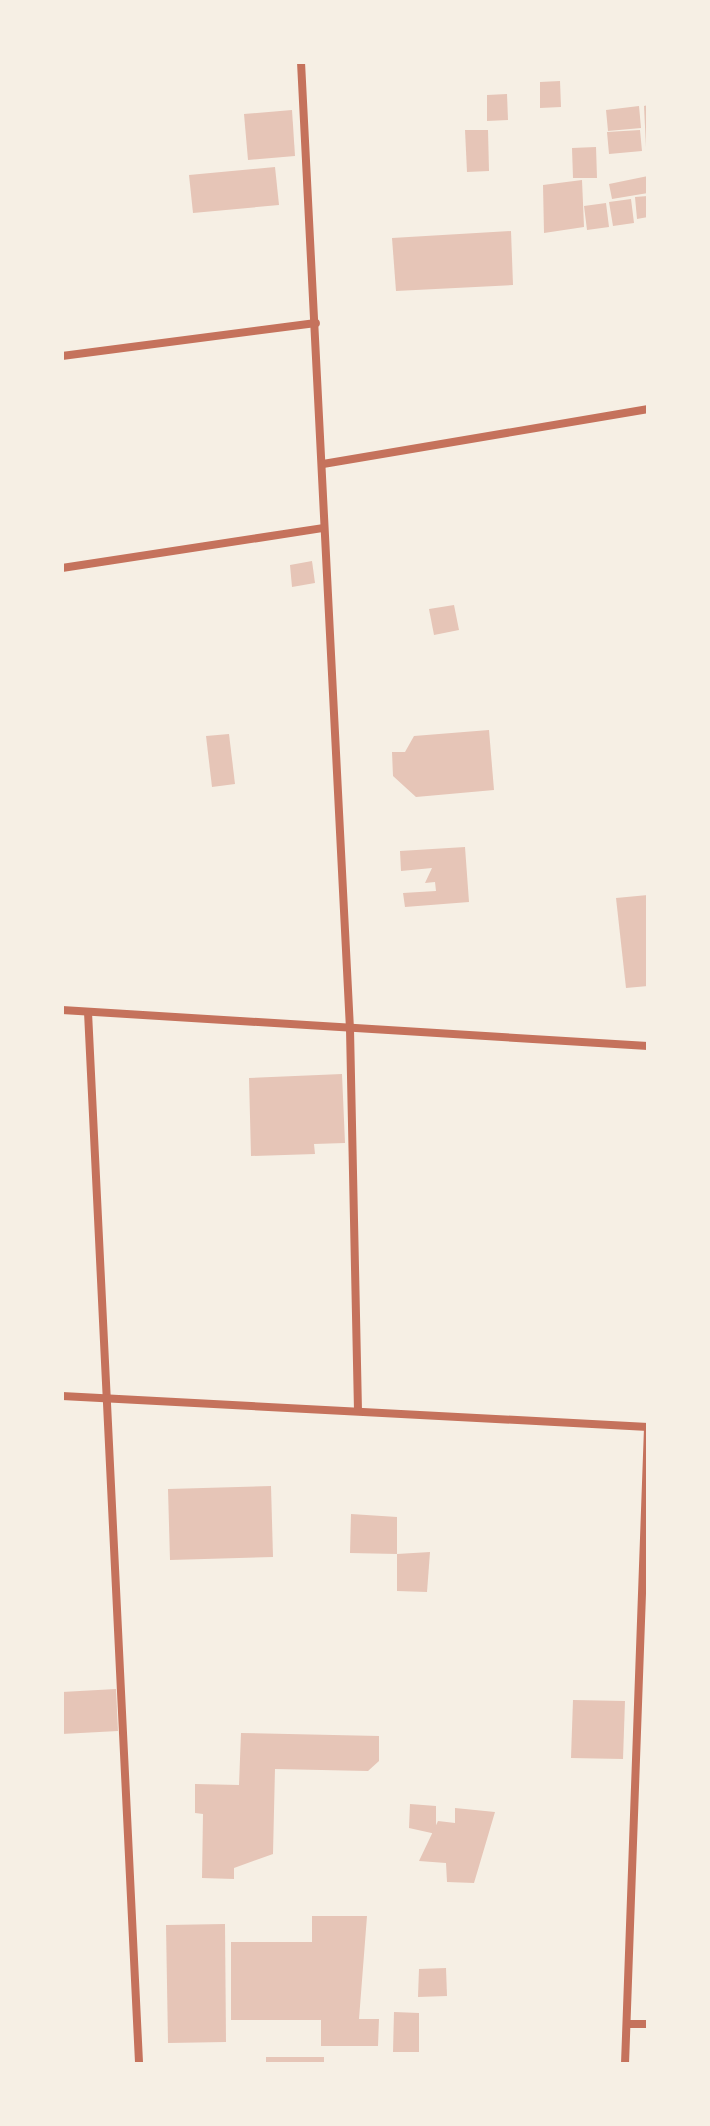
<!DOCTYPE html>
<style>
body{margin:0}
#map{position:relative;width:710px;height:2126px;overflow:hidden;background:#f6efe4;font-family:Jost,sans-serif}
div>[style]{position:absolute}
.building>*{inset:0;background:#e6c5b7}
.minor>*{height:8px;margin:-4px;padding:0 4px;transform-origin:4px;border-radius:4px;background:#c5725c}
span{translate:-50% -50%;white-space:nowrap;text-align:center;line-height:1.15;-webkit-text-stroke:6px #f6efe4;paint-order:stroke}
.frame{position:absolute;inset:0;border:64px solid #f6efe4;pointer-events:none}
</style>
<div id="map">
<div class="building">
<div style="clip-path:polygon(560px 81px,561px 107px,540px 108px,540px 82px)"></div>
<div style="clip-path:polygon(507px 94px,508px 120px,487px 121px,487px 95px)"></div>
<div style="clip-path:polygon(648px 105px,648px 147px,646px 147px,644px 106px)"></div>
<div style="clip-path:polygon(639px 106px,641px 128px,608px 131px,606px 110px)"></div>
<div style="clip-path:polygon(292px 110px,295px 156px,248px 160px,244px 114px)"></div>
<div style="clip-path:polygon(465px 130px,488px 130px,489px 171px,467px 172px)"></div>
<div style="clip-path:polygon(640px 130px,642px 151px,609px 154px,607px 132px)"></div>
<div style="clip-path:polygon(596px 147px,597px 178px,573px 178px,572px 148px)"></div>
<div style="clip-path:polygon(275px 167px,279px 205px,193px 213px,189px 175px)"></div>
<div style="clip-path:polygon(648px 176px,648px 193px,612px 199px,609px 184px)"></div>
<div style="clip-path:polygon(582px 180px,584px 227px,544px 233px,543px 185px)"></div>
<div style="clip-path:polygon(648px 196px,648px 217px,637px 219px,635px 197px)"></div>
<div style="clip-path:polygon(631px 199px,634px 223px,613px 226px,609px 202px)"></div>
<div style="clip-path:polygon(606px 203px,609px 227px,587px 230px,584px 206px)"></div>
<div style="clip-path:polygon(511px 231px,513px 285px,396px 291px,392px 238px)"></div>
<div style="clip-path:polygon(312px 561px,315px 583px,292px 587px,290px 565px)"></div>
<div style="clip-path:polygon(454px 605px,459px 630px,434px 635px,429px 609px)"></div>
<div style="clip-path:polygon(489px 730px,494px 790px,416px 797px,393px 776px,392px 752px,405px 752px,414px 736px)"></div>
<div style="clip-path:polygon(229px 734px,235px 784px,212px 787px,206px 736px)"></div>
<div style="clip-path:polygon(465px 847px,469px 902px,405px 907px,403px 893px,436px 891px,435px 882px,425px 883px,432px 868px,401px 871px,400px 851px)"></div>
<div style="clip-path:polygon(648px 895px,648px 986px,626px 988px,616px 898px)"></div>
<div style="clip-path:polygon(342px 1074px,345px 1143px,314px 1144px,315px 1154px,251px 1156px,249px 1078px)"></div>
<div style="clip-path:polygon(271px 1486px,273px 1557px,170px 1560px,168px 1489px)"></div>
<div style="clip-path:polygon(351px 1514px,397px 1517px,397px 1554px,350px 1553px)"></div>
<div style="clip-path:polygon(430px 1552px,427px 1592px,397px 1591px,397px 1554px)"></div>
<div style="clip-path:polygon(116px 1689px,118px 1731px,62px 1734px,62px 1692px)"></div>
<div style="clip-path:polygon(573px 1700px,625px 1701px,623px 1759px,571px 1758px)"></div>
<div style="clip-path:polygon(241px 1733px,379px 1736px,379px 1761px,368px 1771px,275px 1769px,273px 1854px,234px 1868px,234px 1879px,202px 1878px,203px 1814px,195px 1813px,195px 1784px,239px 1785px)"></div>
<div style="clip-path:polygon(410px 1804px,436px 1806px,436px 1834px,409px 1828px)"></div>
<div style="clip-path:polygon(455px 1808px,495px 1812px,474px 1883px,447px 1882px,446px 1863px,419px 1861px,438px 1821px,455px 1823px)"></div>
<div style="clip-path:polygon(312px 1916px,367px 1916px,359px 2019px,379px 2019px,378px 2046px,321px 2046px,321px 2020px,231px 2020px,231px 1942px,312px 1942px)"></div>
<div style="clip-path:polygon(225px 1924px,226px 2042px,168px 2043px,166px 1925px)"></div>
<div style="clip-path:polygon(446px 1968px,447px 1996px,418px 1997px,419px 1969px)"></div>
<div style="clip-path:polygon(394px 2012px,419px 2013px,419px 2052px,393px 2052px)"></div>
<div style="clip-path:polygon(266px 2057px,324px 2057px,324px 2064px,266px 2064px)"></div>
</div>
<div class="minor">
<div style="left:301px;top:62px;width:968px;rotate:87.1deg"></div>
<div style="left:350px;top:1029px;width:382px;rotate:88.8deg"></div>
<div style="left:62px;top:356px;width:256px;rotate:-7.4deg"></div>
<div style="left:323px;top:464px;width:330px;rotate:-9.6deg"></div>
<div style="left:62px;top:568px;width:265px;rotate:-8.7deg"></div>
<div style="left:62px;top:1010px;width:587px;rotate:3.52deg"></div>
<div style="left:88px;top:1012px;width:1053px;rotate:87.22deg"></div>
<div style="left:62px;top:1396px;width:587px;rotate:3.03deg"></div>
<div style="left:627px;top:2024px;width:21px"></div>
<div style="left:625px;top:2064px;width:637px;rotate:-87.93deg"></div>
</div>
<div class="frame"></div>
</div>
